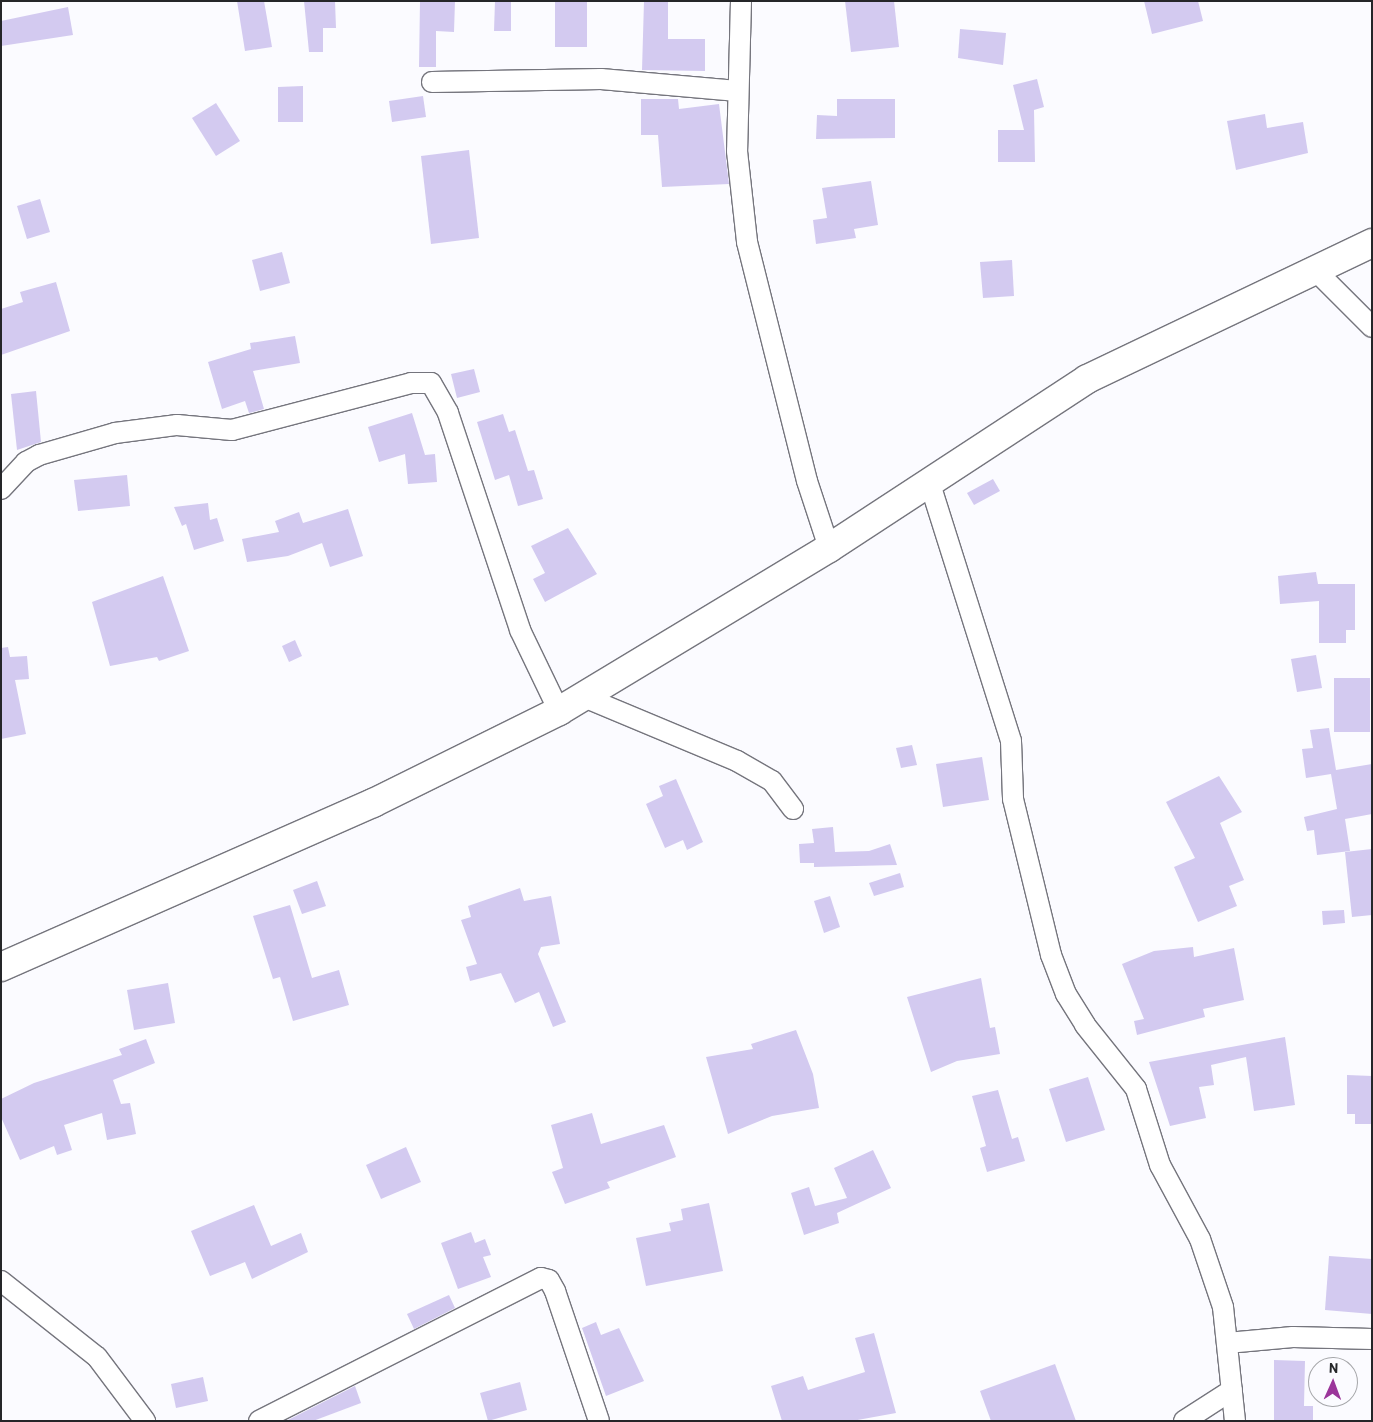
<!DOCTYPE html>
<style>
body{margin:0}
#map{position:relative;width:1373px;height:1422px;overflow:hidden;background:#fbfbff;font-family:Barlow,sans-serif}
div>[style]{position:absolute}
.building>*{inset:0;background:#d3caf0}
.roads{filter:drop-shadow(1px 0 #75757d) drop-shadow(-1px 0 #75757d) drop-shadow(0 1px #75757d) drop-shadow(0 -1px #75757d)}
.street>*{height:20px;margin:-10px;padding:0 10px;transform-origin:10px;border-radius:10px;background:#fff}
.secondary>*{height:28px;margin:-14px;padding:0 14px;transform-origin:14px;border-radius:14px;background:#fff}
span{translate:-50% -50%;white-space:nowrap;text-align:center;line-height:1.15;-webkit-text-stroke:4.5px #fbfbff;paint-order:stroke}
.frame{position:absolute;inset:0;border:2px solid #252629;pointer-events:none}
.north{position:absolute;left:1308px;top:1357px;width:50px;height:50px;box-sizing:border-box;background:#fbfbff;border:1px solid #a5a6a9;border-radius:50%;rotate:2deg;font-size:14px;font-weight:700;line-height:20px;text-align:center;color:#252629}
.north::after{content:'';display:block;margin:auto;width:18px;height:22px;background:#9b359a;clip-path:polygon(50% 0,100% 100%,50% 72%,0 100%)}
</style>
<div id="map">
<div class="building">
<div style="clip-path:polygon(237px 1px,264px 1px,272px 47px,245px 51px)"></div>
<div style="clip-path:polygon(304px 1px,335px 1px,336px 28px,323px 28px,323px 52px,309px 52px)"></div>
<div style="clip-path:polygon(420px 1px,455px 1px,454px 32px,436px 31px,436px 67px,419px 67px)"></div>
<div style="clip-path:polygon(495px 1px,511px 1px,511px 31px,494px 31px)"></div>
<div style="clip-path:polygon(555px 1px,587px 1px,587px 47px,555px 47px)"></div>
<div style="clip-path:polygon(644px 1px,668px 1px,668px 39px,705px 39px,705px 71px,642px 70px)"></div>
<div style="clip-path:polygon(845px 1px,894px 1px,899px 47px,851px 52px)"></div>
<div style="clip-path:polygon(1144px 1px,1198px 1px,1203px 21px,1152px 34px)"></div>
<div style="clip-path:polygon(68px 7px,73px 35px,1px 46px,1px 21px)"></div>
<div style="clip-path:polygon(960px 29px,1006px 33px,1003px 65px,958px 58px)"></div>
<div style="clip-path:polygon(1037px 79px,1044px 107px,1034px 110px,1035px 162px,998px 162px,998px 130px,1024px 130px,1013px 85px)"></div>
<div style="clip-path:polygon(303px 86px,303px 122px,278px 122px,278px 87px)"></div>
<div style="clip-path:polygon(423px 96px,426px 117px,392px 122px,389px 101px)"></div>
<div style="clip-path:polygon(641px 99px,678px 99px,679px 109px,719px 104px,729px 184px,662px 187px,658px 135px,641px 135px)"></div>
<div style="clip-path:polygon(837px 99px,895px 99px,895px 138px,816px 139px,817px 115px,837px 116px)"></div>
<div style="clip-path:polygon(216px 103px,240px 141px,216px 156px,192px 118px)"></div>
<div style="clip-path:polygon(1265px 114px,1267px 128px,1303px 122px,1308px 153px,1236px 170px,1227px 121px)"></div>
<div style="clip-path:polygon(469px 150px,479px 238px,431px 244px,421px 156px)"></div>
<div style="clip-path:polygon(871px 181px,878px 225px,854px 229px,856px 238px,816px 244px,813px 220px,827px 218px,822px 188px)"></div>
<div style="clip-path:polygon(40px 199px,50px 232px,27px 239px,17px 206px)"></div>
<div style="clip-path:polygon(282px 252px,290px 283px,260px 291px,252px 260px)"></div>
<div style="clip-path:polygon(1012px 260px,1014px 296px,983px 298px,980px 262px)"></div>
<div style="clip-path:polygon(56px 282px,70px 331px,1px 355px,1px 309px,23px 302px,20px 292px)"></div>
<div style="clip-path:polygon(295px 336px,300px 363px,253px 371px,264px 409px,249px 413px,245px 401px,222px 409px,208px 362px,251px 349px,250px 343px)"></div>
<div style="clip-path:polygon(474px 369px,480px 392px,457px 398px,451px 374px)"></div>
<div style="clip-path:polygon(36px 391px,41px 442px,17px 450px,11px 394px)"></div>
<div style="clip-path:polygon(412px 413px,425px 455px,435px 454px,437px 482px,408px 484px,405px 454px,379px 462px,368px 427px)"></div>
<div style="clip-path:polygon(503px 414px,509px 432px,515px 430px,528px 471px,534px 470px,543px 499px,518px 506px,509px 475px,495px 480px,477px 422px)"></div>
<div style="clip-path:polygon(127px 475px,130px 506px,78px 511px,74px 480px)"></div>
<div style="clip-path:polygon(993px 479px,1000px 491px,974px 505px,967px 493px)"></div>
<div style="clip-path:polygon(208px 503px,210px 520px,217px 518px,224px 541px,194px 550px,186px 524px,182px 526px,174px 507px)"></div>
<div style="clip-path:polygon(348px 509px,363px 556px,330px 567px,322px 543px,288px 556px,247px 562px,242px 539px,279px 532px,275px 521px,299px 512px,303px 523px)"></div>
<div style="clip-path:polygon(568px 528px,597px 574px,545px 602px,533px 579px,545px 573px,531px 546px)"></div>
<div style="clip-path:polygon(1316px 572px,1318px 584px,1355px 584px,1355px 630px,1346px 630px,1346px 643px,1319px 643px,1319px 601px,1280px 604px,1278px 576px)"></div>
<div style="clip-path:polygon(163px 576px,189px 651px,159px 661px,157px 657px,110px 666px,92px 602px)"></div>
<div style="clip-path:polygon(295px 640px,302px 656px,289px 662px,282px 646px)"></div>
<div style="clip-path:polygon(8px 647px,10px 657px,27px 656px,29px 679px,15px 680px,26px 734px,1px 739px,1px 648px)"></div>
<div style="clip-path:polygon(1316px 655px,1322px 688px,1297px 692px,1291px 659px)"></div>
<div style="clip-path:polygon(1334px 678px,1370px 678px,1370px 732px,1334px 732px)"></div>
<div style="clip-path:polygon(1329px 728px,1336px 770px,1372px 764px,1372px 814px,1345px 819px,1350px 851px,1317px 855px,1314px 830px,1307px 831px,1304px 817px,1337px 809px,1331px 774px,1306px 778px,1302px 749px,1313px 748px,1310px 730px)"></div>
<div style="clip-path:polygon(912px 745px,917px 765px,901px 768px,896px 748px)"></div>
<div style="clip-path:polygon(982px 757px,989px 800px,943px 807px,936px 764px)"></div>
<div style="clip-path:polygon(1219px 776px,1242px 812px,1220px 823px,1244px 880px,1229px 886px,1237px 906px,1198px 922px,1174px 867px,1195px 858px,1166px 802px)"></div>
<div style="clip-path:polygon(676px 779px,703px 842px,687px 850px,683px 840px,665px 848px,646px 804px,663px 796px,659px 786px)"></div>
<div style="clip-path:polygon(833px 827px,835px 852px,869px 851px,890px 844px,897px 865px,814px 867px,814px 863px,800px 863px,799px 844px,814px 843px,812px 829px)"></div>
<div style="clip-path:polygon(1372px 849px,1372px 915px,1352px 917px,1345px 852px)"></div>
<div style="clip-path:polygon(900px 873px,904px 887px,874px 896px,869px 883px)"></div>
<div style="clip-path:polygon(317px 881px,326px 906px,302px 914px,293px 890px)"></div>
<div style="clip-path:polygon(520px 888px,524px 901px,551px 896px,560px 944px,541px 947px,538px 954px,566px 1022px,553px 1027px,539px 992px,515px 1003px,501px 973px,470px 981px,466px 967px,477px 964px,461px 920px,471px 917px,468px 906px)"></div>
<div style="clip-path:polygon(830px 896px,840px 927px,824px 933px,814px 901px)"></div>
<div style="clip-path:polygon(290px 905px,312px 978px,339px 970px,349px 1005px,293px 1021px,280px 977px,273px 979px,253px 916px)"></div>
<div style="clip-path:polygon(1344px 910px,1345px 923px,1323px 925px,1322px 911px)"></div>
<div style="clip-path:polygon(1193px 947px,1194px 957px,1234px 948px,1244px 1000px,1203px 1009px,1205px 1017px,1137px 1035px,1134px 1021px,1144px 1019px,1122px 964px,1154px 951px)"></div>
<div style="clip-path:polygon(981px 978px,990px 1028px,995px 1027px,1000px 1054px,957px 1061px,931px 1072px,907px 997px)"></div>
<div style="clip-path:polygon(168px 983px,175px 1023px,134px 1030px,127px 990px)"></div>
<div style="clip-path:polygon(796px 1030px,813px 1074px,819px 1108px,772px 1116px,728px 1134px,706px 1057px,753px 1049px,751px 1044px)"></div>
<div style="clip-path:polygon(1285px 1037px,1295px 1105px,1254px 1111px,1246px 1057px,1211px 1065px,1214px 1085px,1199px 1087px,1206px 1118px,1170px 1126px,1149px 1062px)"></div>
<div style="clip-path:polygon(146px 1039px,155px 1063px,113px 1080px,121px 1104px,130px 1103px,136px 1134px,107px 1140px,102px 1113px,64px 1125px,72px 1150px,57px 1155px,54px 1146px,20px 1160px,1px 1117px,1px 1099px,34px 1083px,122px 1055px,119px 1049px)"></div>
<div style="clip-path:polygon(1347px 1075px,1372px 1076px,1372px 1124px,1355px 1124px,1355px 1114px,1347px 1114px)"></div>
<div style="clip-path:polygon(1088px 1077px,1105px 1130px,1066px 1142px,1049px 1089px)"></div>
<div style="clip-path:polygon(998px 1090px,1012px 1139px,1018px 1137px,1025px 1161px,987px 1172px,980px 1148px,986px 1146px,972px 1096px)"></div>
<div style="clip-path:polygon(592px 1113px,601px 1144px,664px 1125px,676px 1157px,607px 1182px,610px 1188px,565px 1204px,552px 1172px,563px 1168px,551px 1125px)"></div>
<div style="clip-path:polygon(406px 1147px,421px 1182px,381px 1199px,366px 1165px)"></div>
<div style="clip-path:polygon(873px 1150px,891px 1188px,837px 1213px,839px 1223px,804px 1235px,791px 1193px,809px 1187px,815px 1206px,847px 1198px,834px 1168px)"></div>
<div style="clip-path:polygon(709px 1203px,723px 1271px,646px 1286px,636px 1238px,671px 1231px,669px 1223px,683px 1220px,681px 1209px)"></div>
<div style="clip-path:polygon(254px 1205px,271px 1246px,301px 1233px,308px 1252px,252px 1279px,245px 1262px,210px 1276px,191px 1231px)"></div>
<div style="clip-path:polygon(471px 1232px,475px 1243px,485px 1239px,491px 1255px,483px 1257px,491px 1277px,458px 1289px,441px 1243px)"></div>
<div style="clip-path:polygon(1329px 1256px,1372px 1259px,1372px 1314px,1325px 1310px)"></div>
<div style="clip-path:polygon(449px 1295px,455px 1308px,414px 1329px,407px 1314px)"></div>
<div style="clip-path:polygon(596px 1322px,601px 1335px,619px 1328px,644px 1381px,606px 1396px,582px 1328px)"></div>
<div style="clip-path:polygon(874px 1333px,896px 1413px,852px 1421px,782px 1421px,771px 1386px,803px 1376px,808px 1390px,865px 1372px,855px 1338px)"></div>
<div style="clip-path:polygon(1274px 1360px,1305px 1361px,1304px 1406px,1313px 1406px,1313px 1421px,1274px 1421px)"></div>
<div style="clip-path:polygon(1055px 1364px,1076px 1421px,991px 1421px,980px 1391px)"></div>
<div style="clip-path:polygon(203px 1377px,208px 1401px,176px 1408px,171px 1384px)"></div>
<div style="clip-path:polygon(520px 1382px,527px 1410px,488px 1421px,480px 1393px)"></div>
<div style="clip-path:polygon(355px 1386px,361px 1403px,313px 1421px,286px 1421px)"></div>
</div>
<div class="roads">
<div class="street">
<div style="left:741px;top:1px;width:150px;rotate:91.5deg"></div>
<div style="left:737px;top:151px;width:92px;rotate:83.7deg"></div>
<div style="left:747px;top:242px;width:246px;rotate:75.9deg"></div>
<div style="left:807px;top:481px;width:71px;rotate:71.8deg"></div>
<div style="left:432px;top:82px;width:169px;rotate:-1deg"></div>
<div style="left:601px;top:79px;width:137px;rotate:5deg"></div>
<div style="left:1316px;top:271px;width:79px;rotate:45deg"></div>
<div style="left:930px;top:484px;width:269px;rotate:72.5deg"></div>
<div style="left:1011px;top:741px;width:58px;rotate:88deg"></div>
<div style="left:1013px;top:799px;width:161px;rotate:76.3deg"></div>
<div style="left:1051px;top:955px;width:42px;rotate:69deg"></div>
<div style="left:1066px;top:994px;width:36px;rotate:58deg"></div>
<div style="left:1085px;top:1025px;width:82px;rotate:51.4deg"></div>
<div style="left:1136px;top:1089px;width:80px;rotate:72.5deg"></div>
<div style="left:1160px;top:1165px;width:84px;rotate:61.6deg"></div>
<div style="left:1200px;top:1239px;width:72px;rotate:71.3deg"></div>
<div style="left:1223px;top:1307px;width:115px;rotate:84deg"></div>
<div style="left:1px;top:489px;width:37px;rotate:-47deg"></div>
<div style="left:26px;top:462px;width:15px;rotate:-28deg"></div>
<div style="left:39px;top:455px;width:79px;rotate:-16.1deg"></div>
<div style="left:115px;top:433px;width:63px;rotate:-7.4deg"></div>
<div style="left:177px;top:425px;width:55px;rotate:5.2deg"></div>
<div style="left:232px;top:430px;width:185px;rotate:-14.7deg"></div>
<div style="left:411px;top:383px;width:20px"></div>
<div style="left:431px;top:383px;width:34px;rotate:60deg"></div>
<div style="left:448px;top:413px;width:229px;rotate:71.6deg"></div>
<div style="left:520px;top:630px;width:90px;rotate:64.3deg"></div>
<div style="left:584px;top:697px;width:166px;rotate:22.7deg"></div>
<div style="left:737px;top:761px;width:40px;rotate:29.7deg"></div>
<div style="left:772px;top:781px;width:35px;rotate:53deg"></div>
<div style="left:1px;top:1281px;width:122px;rotate:38.4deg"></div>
<div style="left:97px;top:1357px;width:80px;rotate:53.1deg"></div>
<div style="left:1227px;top:1343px;width:66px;rotate:-5.2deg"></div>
<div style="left:1293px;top:1337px;width:79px;rotate:1.5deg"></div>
<div style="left:259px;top:1421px;width:316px;rotate:-26.9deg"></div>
<div style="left:541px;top:1278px;width:8px;rotate:14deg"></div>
<div style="left:549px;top:1280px;width:13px;rotate:61deg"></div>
<div style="left:555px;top:1291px;width:137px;rotate:71.3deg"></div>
<div style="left:1184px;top:1421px;width:57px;rotate:-32.9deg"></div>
</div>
<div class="secondary">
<div style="left:1px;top:967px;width:407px;rotate:-23.8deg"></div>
<div style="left:373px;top:803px;width:208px;rotate:-26.3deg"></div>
<div style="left:559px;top:711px;width:315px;rotate:-31.1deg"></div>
<div style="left:829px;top:548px;width:308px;rotate:-33.2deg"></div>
<div style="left:1087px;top:379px;width:316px;rotate:-25.5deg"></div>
</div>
</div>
<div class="frame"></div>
<div class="north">N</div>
</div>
